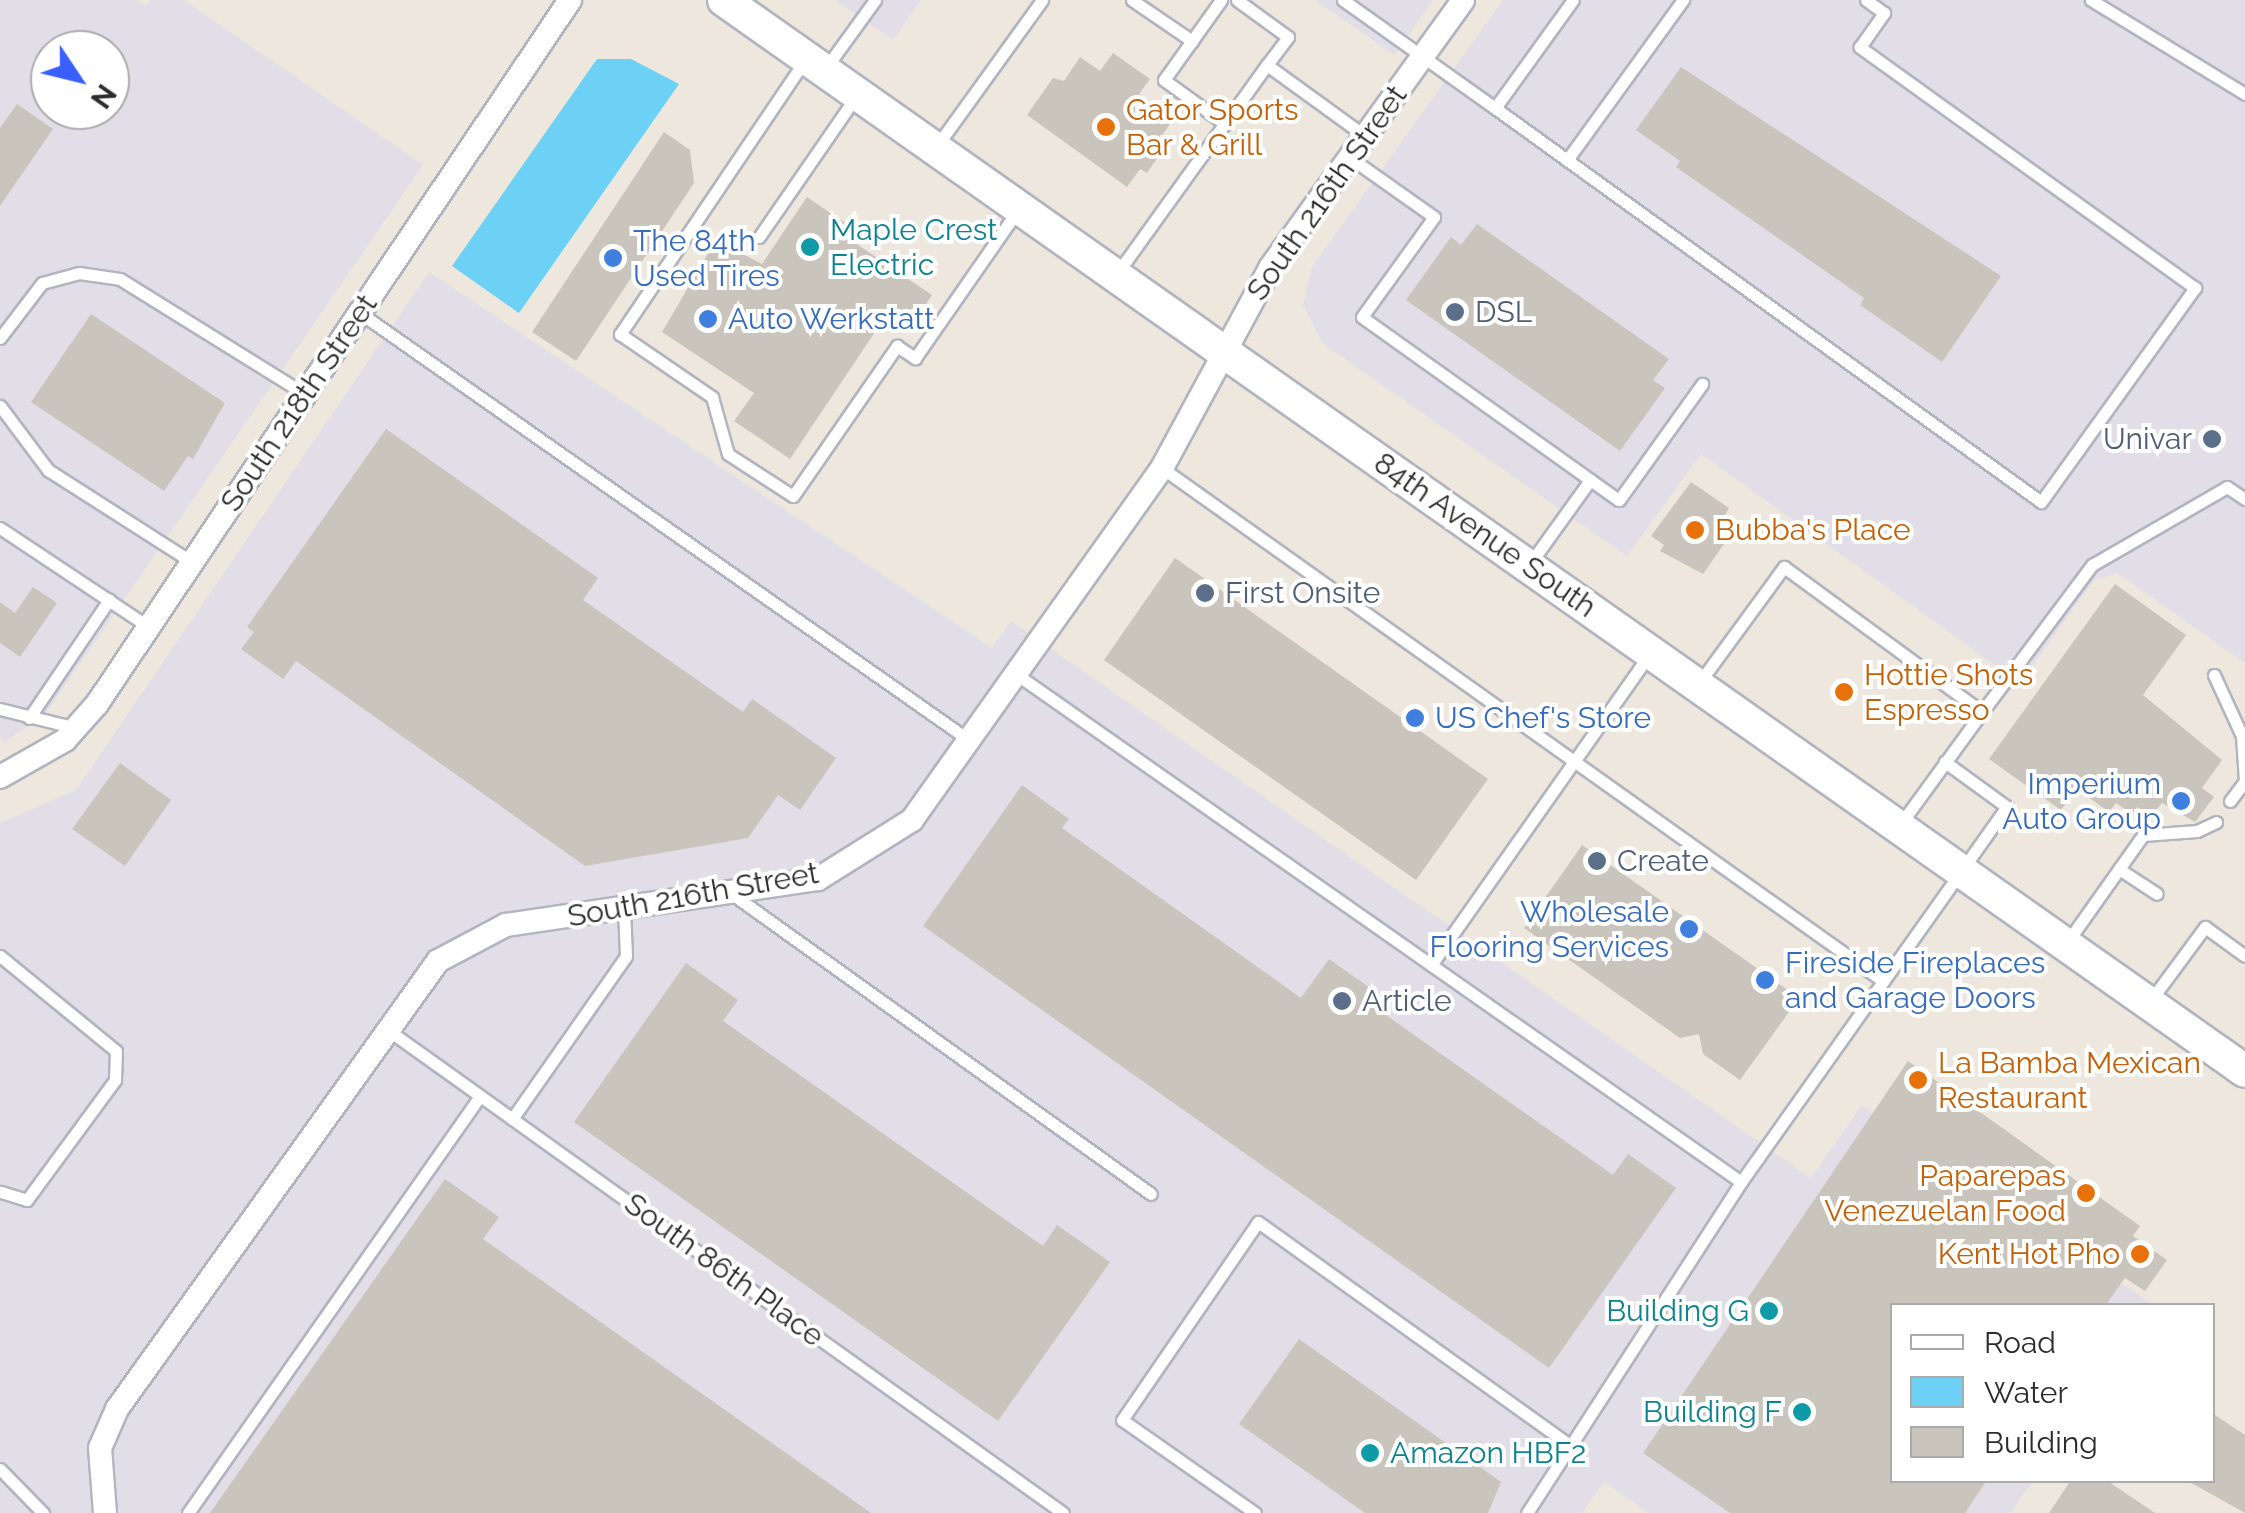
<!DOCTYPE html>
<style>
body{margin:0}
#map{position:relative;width:2245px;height:1513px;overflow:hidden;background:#eee7de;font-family:Raleway,sans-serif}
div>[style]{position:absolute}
.industrial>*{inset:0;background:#e1dee7}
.water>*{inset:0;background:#6cd1f5}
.building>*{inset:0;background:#c9c5bc}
.roads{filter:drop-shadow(2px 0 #b2b4c0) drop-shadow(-2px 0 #b2b4c0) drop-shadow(0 2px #b2b4c0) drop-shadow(0 -2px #b2b4c0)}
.lane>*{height:11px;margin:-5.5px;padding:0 5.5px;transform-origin:5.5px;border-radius:5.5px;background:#fff}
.street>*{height:22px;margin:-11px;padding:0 11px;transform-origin:11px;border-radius:11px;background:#fff}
.secondary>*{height:32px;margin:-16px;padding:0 16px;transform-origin:16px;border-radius:16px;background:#fff}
.dots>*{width:28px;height:28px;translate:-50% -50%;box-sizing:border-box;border:5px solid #fff;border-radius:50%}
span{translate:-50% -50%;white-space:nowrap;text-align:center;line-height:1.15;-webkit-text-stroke:8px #fff;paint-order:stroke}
.food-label{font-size:30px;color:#c56008}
.left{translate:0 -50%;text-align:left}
.right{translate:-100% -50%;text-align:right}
.street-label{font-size:30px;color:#2c2c2c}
.culture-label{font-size:30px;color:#0d838f}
.shop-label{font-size:30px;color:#366cbe}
.service-label{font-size:30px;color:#4e5e75}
.legend{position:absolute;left:1890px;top:1303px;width:325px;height:180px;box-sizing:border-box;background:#fff;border:2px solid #ababab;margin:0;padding:12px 18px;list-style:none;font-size:30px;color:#2c2c2c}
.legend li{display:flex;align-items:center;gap:20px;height:50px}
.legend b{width:50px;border:2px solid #ababab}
.north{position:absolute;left:30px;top:30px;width:100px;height:100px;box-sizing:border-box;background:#fff;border:2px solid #ababab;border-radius:50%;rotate:125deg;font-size:28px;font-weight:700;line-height:40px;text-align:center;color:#2c2c2c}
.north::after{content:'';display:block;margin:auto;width:35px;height:45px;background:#3a5fff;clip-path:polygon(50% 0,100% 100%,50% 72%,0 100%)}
</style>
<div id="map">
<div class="industrial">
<div style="clip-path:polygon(evenodd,0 0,137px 0,145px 6px,150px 0,184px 0,423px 165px,46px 713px,5px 742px,0 738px,0 0,50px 50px,110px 50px,110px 110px,50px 110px,50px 50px)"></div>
<div style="clip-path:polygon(835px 0,921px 0,893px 40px)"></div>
<div style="clip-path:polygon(1315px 0,1433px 0,1394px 55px)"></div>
<div style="clip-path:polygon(1503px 0,2245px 0,2245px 663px,2117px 573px,2094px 580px,2020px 683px,1701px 454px,1627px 556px,1322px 343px,1303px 305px,1312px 267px)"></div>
<div style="clip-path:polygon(429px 272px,992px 648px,1011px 621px,1811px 1178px,1862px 1105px,2153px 1305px,1892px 1306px,1892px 1480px,2033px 1481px,2010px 1513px,1649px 1513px,1604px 1482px,1582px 1513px,0 1513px,0 823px,76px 790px)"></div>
</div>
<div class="water">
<div style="clip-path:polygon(597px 59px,631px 59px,679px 84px,519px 313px,452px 266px)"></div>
</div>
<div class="building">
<div style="clip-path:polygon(1113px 53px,1150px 79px,1139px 94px,1174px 118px,1161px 137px,1168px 142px,1147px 173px,1140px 169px,1127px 187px,1027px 115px,1053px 78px,1064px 81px,1080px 57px,1100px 71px)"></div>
<div style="clip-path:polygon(1681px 67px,2001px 276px,1942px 362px,1860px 305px,1864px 298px,1676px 167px,1680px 161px,1636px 130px)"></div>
<div style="clip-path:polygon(17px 104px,53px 129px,0 206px,0 128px)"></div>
<div style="clip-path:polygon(664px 132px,690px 150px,694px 183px,576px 361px,532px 332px)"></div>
<div style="clip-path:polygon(807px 197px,848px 225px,842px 234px,932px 295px,908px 332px,885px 317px,790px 459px,734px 421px,754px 393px,662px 332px,716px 240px,762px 264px)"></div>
<div style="clip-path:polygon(1477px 224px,1669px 359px,1653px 380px,1665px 388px,1620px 451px,1406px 300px,1451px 237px,1461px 245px)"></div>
<div style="clip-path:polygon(91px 314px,225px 403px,193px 459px,188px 456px,164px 491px,31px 402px)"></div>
<div style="clip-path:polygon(386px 429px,598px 578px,583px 600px,743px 712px,752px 699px,836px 758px,800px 810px,778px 795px,748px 838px,585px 866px,296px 661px,283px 679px,241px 649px,254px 632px,247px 627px)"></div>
<div style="clip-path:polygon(1691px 482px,1729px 508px,1725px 515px,1738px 524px,1703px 574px,1660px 551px,1664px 545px,1651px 536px)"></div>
<div style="clip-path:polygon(1175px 558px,1488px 779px,1416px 880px,1104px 660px)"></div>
<div style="clip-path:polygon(2115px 584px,2186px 635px,2143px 695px,2222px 760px,2202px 788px,2214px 797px,2195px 822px,2162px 803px,2151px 816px,2137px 807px,2132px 814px,2116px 803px,2109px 812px,2076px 788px,2061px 810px,1989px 759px)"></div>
<div style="clip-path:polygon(33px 587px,57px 603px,20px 657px,0 643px,0 602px,15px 613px)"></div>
<div style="clip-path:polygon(120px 763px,171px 800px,125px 866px,72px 829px)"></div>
<div style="clip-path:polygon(1022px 785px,1069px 819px,1062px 828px,1301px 998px,1329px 959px,1380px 995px,1373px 1006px,1613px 1175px,1628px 1154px,1676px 1188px,1549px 1368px,923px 926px)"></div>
<div style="clip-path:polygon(1582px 845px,1799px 998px,1740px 1080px,1703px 1054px,1699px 1034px,1680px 1038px,1524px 928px)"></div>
<div style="clip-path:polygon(686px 963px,738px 1000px,723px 1021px,1043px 1246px,1057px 1225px,1110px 1262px,998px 1421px,574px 1122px)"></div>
<div style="clip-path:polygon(1908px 1061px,2140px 1226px,2133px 1236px,2167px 1260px,2145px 1291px,2125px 1278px,2105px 1306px,1892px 1306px,1892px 1480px,1987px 1480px,1965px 1513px,1730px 1513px,1643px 1453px)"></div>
<div style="clip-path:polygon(445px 1179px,499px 1217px,483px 1239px,871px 1513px,210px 1513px)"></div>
<div style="clip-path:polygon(1299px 1339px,1501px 1482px,1488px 1513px,1365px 1513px,1239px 1424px)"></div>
<div style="clip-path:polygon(2212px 1413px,2245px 1435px,2245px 1513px,2186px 1480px,2212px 1480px)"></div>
<div style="clip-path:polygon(2071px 1480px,2106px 1480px,2155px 1513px,2049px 1513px)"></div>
</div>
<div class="roads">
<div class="lane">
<div style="left:1132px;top:0;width:73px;rotate:34.3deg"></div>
<div style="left:1221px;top:0;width:98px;rotate:125.5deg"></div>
<div style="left:1164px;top:80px;width:75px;rotate:35.8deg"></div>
<div style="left:1237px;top:0;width:63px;rotate:36deg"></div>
<div style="left:1288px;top:37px;width:35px;rotate:127deg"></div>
<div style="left:1343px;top:0;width:186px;rotate:35.4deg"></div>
<div style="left:1495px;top:108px;width:133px;rotate:-54.2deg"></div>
<div style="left:2091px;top:0;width:180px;rotate:31.4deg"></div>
<div style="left:805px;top:60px;width:331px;rotate:124deg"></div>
<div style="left:620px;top:334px;width:112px;rotate:34.4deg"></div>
<div style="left:712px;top:397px;width:59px;rotate:74.3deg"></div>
<div style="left:728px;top:454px;width:77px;rotate:32.9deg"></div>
<div style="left:793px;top:496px;width:183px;rotate:-55.3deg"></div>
<div style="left:897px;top:346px;width:22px;rotate:34deg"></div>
<div style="left:915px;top:358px;width:179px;rotate:-55.2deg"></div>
<div style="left:825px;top:69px;width:85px;rotate:-54.1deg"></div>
<div style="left:1495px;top:108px;width:673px;rotate:35.81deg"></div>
<div style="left:2041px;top:502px;width:264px;rotate:-54.3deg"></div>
<div style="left:2195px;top:288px;width:413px;rotate:-144.3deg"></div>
<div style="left:1860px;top:47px;width:42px;rotate:-54.8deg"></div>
<div style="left:1884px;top:13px;width:22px;rotate:-144deg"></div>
<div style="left:936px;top:147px;width:181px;rotate:-54.2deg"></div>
<div style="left:1349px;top:157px;width:104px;rotate:35.2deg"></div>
<div style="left:1434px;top:217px;width:123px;rotate:125.8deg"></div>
<div style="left:1362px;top:317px;width:315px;rotate:35.5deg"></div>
<div style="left:1619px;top:500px;width:143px;rotate:-54.4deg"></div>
<div style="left:1567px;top:160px;width:198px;rotate:-54.1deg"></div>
<div style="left:759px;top:237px;width:169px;rotate:-55.4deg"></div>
<div style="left:1118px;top:272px;width:255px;rotate:-54.3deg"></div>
<div style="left:1267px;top:65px;width:121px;rotate:35.9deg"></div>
<div style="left:360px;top:313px;width:744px;rotate:35.04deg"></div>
<div style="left:0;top:338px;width:69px;rotate:-52.6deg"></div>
<div style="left:42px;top:283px;width:38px;rotate:-15deg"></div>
<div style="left:79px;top:273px;width:41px;rotate:8.3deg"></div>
<div style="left:120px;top:279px;width:218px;rotate:31.9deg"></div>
<div style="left:0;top:406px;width:80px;rotate:53.1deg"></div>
<div style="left:48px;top:470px;width:171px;rotate:32.6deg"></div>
<div style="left:1162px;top:468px;width:885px;rotate:35.43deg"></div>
<div style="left:0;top:528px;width:179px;rotate:33.6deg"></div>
<div style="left:1529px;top:565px;width:105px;rotate:-54.3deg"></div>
<div style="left:1016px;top:674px;width:885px;rotate:35.02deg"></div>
<div style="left:1741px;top:1182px;width:460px;rotate:-54.7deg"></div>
<div style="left:2007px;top:807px;width:77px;rotate:-144deg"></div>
<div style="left:2214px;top:675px;width:67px;rotate:65.3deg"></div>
<div style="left:2242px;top:736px;width:45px;rotate:86.2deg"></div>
<div style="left:2245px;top:781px;width:25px;rotate:127deg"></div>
<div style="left:1699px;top:683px;width:144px;rotate:-53.8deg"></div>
<div style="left:1784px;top:567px;width:245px;rotate:36.2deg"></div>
<div style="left:1982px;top:712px;width:184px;rotate:-53.2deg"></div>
<div style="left:2092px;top:565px;width:156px;rotate:-30deg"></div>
<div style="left:2227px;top:487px;width:22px;rotate:34deg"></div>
<div style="left:0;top:709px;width:78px;rotate:14deg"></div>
<div style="left:29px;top:718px;width:143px;rotate:-55.9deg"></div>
<div style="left:1899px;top:826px;width:141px;rotate:-53.9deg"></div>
<div style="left:2119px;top:869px;width:45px;rotate:33.3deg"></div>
<div style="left:732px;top:894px;width:515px;rotate:35.6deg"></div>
<div style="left:2068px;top:941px;width:130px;rotate:-54.7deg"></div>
<div style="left:2143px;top:835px;width:54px;rotate:-4.2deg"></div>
<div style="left:2197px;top:831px;width:21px;rotate:-25deg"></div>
<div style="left:0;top:956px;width:150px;rotate:39.3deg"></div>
<div style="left:116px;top:1051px;width:29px;rotate:92deg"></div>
<div style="left:115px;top:1080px;width:149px;rotate:126.3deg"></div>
<div style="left:27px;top:1200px;width:28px;rotate:-163deg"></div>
<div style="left:1431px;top:965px;width:378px;rotate:-54.9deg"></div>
<div style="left:2151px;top:1000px;width:91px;rotate:-53.5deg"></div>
<div style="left:2205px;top:927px;width:49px;rotate:35.9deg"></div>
<div style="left:388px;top:1030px;width:830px;rotate:35.59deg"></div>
<div style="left:512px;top:1119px;width:199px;rotate:-55deg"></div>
<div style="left:626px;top:956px;width:48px;rotate:-92.4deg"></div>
<div style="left:0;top:1469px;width:62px;rotate:45.7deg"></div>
<div style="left:188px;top:1513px;width:509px;rotate:-55deg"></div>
<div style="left:1255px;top:1513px;width:162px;rotate:-145deg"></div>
<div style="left:1122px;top:1420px;width:240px;rotate:-55.5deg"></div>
<div style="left:1258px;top:1222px;width:384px;rotate:35.6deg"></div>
<div style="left:1527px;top:1513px;width:394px;rotate:-57.1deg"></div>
</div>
<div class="street">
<div style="left:0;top:777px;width:75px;rotate:-29.6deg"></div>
<div style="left:65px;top:740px;width:48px;rotate:-48.4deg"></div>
<div style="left:97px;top:704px;width:848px;rotate:-56.1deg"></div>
<div style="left:105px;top:1513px;width:65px;rotate:-94.4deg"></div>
<div style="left:100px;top:1448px;width:43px;rotate:-66.4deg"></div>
<div style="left:117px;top:1409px;width:551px;rotate:-54.38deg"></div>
<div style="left:438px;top:961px;width:77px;rotate:-27.9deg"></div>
<div style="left:506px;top:925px;width:315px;rotate:-8.4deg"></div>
<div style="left:818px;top:879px;width:111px;rotate:-32.1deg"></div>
<div style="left:912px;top:820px;width:432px;rotate:-54.6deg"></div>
<div style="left:1162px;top:468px;width:227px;rotate:-61.6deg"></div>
<div style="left:1270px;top:268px;width:330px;rotate:-54.2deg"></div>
</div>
<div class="secondary">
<div style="left:724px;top:0;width:1860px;rotate:35.15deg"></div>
</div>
</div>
<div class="dots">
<div style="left:1106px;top:127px;background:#e8710a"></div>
<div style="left:810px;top:247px;background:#0f9aa8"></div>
<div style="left:613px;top:258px;background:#3f7fe0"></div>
<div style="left:1455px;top:312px;background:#5c6f8a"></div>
<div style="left:708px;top:319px;background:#3f7fe0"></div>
<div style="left:2212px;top:439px;background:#5c6f8a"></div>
<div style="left:1695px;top:530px;background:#e8710a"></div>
<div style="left:1205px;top:593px;background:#5c6f8a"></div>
<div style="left:1844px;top:692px;background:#e8710a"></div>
<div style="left:1415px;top:718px;background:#3f7fe0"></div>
<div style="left:2181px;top:801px;background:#3f7fe0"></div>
<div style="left:1597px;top:861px;background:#5c6f8a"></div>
<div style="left:1689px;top:929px;background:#3f7fe0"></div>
<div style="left:1765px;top:980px;background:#3f7fe0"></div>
<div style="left:1342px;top:1001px;background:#5c6f8a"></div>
<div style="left:1918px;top:1080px;background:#e8710a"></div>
<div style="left:2086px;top:1193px;background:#e8710a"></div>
<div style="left:2140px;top:1254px;background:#e8710a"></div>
<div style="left:1769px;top:1311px;background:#0f9aa8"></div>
<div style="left:1802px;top:1412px;background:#0f9aa8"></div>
<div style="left:1370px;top:1453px;background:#0f9aa8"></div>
</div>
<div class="food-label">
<span class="left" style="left:1126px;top:127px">Gator Sports<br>Bar &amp; Grill</span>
<span class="left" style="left:1715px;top:530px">Bubba's Place</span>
<span class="left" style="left:1864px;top:692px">Hottie Shots<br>Espresso</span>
<span class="left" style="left:1938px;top:1080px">La Bamba Mexican<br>Restaurant</span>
<span class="right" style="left:2066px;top:1193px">Paparepas<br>Venezuelan Food</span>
<span class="right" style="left:2120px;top:1254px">Kent Hot Pho</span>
</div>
<div class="street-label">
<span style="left:1327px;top:193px;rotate:-55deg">South 216th Street</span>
<span style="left:299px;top:403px;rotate:-56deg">South 218th Street</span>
<span style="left:1485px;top:535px;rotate:35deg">84th Avenue South</span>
<span style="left:693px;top:895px;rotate:-10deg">South 216th Street</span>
<span style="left:724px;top:1270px;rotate:36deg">South 86th Place</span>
</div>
<div class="culture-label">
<span class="left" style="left:830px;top:247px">Maple Crest<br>Electric</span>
<span class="right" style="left:1749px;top:1311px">Building G</span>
<span class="right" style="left:1782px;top:1412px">Building F</span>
<span class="left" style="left:1390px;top:1453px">Amazon HBF2</span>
</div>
<div class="shop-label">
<span class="left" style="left:633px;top:258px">The 84th<br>Used Tires</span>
<span class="left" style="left:728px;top:319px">Auto Werkstatt</span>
<span class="left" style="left:1435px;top:718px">US Chef's Store</span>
<span class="right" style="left:2161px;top:801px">Imperium<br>Auto Group</span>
<span class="right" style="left:1669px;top:929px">Wholesale<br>Flooring Services</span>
<span class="left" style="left:1785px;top:980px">Fireside Fireplaces<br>and Garage Doors</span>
</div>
<div class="service-label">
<span class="left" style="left:1475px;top:312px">DSL</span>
<span class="right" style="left:2192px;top:439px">Univar</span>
<span class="left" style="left:1225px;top:593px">First Onsite</span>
<span class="left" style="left:1617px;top:861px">Create</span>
<span class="left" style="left:1362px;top:1001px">Article</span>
</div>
<ul class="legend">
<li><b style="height:12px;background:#fff"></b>Road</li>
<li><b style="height:28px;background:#6cd1f5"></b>Water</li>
<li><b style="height:28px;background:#c9c5bc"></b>Building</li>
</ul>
<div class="north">N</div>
</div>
